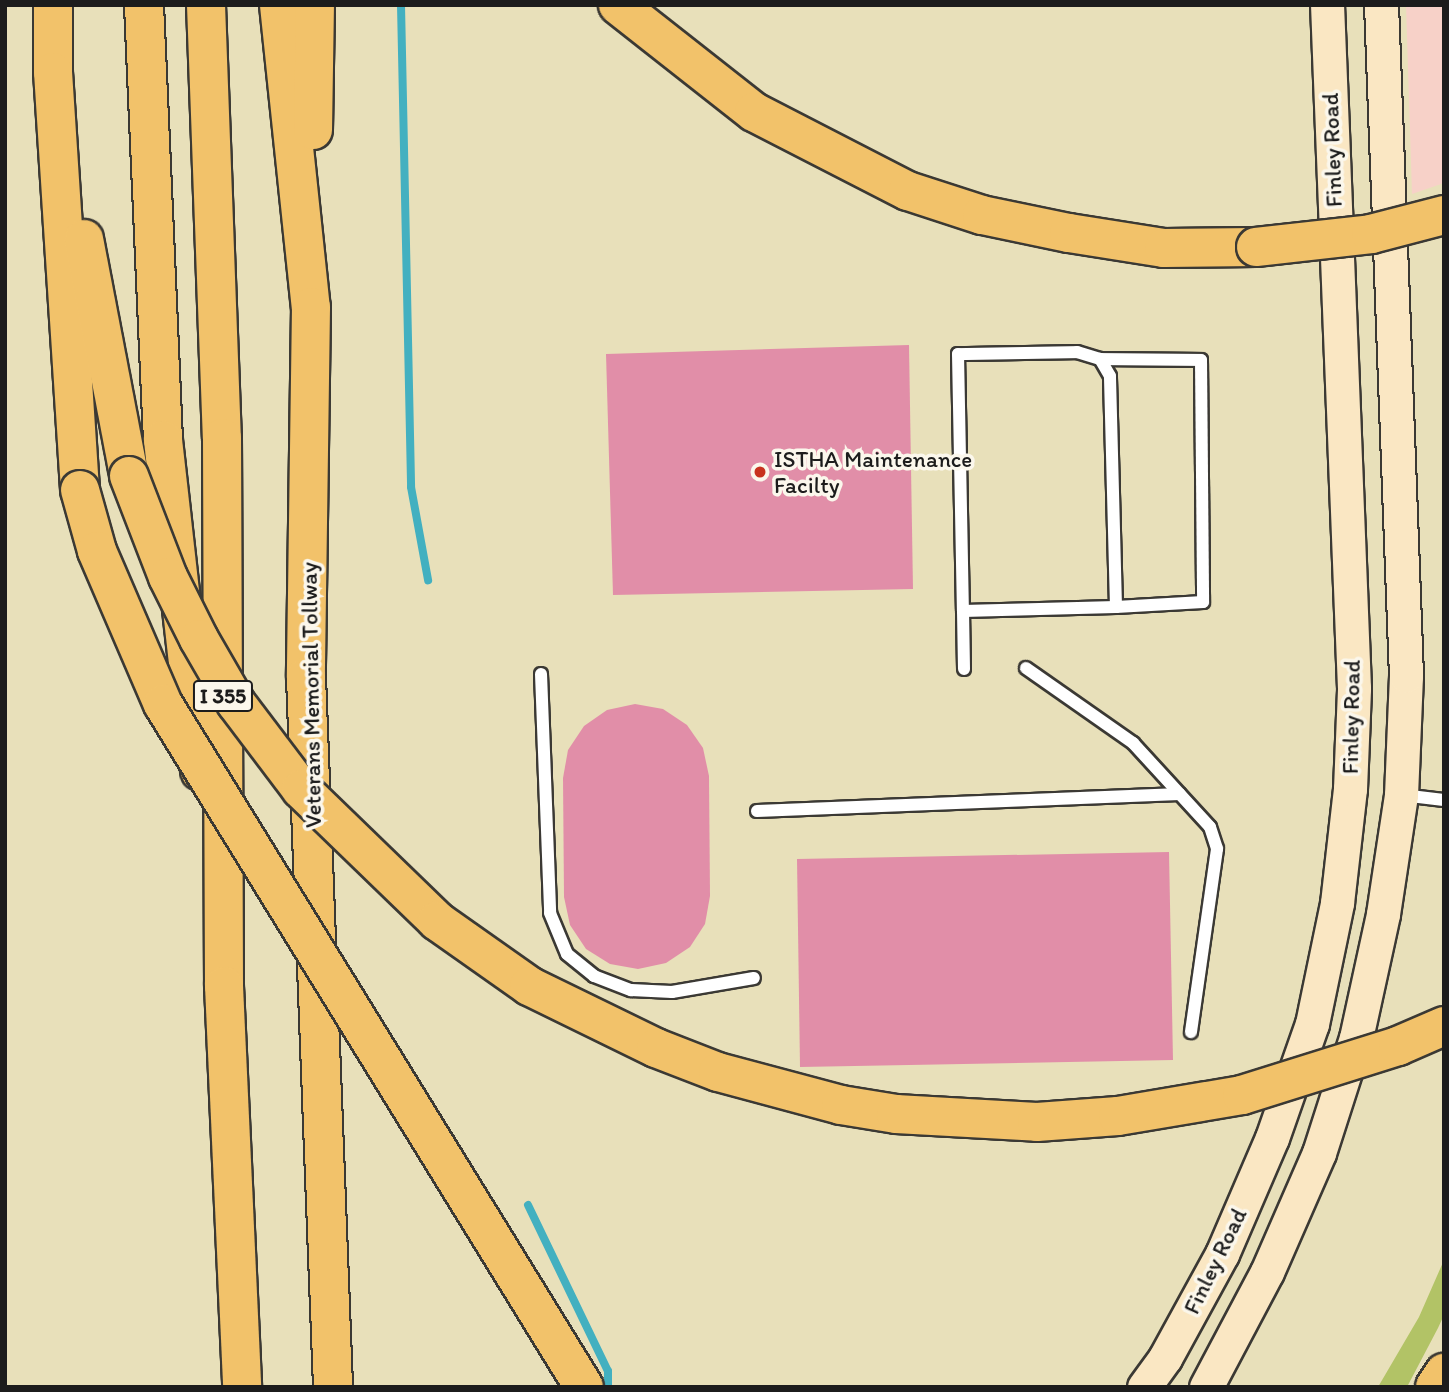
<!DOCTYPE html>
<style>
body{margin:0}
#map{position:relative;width:1449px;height:1392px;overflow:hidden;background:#e8e0ba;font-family:Itim,sans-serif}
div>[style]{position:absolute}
.built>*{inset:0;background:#f7d1c8}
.green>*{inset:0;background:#b2c366}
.stream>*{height:8px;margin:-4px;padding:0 4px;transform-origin:4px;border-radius:4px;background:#43b0c0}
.building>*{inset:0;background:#e18ea8}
.roads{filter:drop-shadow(2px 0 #3b3934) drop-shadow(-2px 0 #3b3934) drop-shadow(0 2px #3b3934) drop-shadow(0 -2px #3b3934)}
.lane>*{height:12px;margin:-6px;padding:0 6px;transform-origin:6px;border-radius:6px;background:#fff}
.secondary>*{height:33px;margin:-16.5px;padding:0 16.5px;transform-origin:16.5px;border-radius:16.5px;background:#fae7c3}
.highway>*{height:38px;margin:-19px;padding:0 19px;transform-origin:19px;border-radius:19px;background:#f2c26a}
.bridges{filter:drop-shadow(2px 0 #3b3934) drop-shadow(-2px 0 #3b3934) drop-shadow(0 2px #3b3934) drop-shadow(0 -2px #3b3934)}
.highway-bridge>*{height:38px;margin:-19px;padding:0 19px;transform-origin:19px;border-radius:19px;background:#f2c26a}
.dots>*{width:19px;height:19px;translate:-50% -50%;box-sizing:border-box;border:4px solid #fbf7ec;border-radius:50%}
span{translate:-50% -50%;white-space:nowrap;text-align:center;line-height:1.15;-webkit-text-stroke:7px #fbf7ec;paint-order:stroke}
.shield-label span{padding:2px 5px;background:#fbf7ec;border:2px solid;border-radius:5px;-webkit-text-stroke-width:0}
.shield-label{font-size:21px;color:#1c1c1c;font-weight:700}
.street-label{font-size:23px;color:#1c1c1c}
.poi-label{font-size:23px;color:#1c1c1c}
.left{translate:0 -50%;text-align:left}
.frame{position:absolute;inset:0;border:7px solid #1c1c1c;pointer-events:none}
</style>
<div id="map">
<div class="built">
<div style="clip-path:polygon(1406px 5px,1444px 5px,1444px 183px,1412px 194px)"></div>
</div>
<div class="green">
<div style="clip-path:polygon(1444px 1260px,1444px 1315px,1438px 1328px,1407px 1387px,1378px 1387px,1419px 1317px)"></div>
</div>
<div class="stream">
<div style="left:401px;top:5px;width:482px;rotate:88.8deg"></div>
<div style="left:411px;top:487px;width:95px;rotate:79.6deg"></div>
<div style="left:528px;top:1205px;width:184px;rotate:64.3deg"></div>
<div style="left:608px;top:1371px;width:16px;rotate:90deg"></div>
</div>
<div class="building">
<div style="clip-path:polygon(909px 345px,913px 589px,613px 595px,606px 354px)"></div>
<div style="clip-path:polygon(635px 704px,663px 709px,687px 725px,703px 748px,709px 776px,710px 896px,705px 924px,690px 947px,666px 963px,638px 969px,610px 964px,586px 949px,570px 925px,564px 897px,563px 778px,568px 750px,584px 726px,607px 710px)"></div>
<div style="clip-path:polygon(1169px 852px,1173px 1060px,800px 1067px,797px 859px)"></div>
</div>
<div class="roads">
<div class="lane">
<div style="left:1100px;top:359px;width:101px;rotate:0.6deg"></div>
<div style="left:1201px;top:360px;width:242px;rotate:89.5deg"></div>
<div style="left:1203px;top:602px;width:87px;rotate:176.7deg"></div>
<div style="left:963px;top:611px;width:153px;rotate:-1.5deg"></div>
<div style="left:1116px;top:607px;width:231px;rotate:-91.5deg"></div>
<div style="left:1110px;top:376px;width:20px;rotate:-120deg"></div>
<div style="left:1100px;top:359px;width:24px;rotate:-163deg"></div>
<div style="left:1077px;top:352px;width:119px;rotate:179deg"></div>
<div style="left:958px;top:354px;width:257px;rotate:88.9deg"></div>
<div style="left:963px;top:611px;width:58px;rotate:89deg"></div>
<div style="left:1026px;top:668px;width:131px;rotate:35deg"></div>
<div style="left:1133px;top:743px;width:114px;rotate:47.5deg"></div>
<div style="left:1210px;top:827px;width:23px;rotate:72deg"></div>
<div style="left:1217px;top:849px;width:185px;rotate:98.1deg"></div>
<div style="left:541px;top:674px;width:239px;rotate:87.8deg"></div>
<div style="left:550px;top:913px;width:44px;rotate:67.5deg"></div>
<div style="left:567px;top:954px;width:35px;rotate:39deg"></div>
<div style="left:594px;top:976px;width:40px;rotate:21deg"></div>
<div style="left:631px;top:990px;width:41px;rotate:2.8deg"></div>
<div style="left:672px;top:992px;width:83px;rotate:-9.7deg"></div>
<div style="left:1402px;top:795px;width:42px;rotate:6.8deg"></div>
<div style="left:757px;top:811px;width:423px;rotate:-2.3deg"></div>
</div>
<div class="secondary">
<div style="left:1144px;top:1387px;width:36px;rotate:-54deg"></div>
<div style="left:1165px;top:1358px;width:119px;rotate:-61.3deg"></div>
<div style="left:1222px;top:1254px;width:126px;rotate:-66.7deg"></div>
<div style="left:1272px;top:1138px;width:121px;rotate:-70.7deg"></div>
<div style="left:1312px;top:1024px;width:124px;rotate:-78.3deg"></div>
<div style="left:1337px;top:903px;width:115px;rotate:-83.5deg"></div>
<div style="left:1350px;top:789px;width:101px;rotate:-87.7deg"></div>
<div style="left:1354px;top:688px;width:684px;rotate:-92.26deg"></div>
<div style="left:1206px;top:1387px;width:130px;rotate:-62.1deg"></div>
<div style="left:1267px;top:1272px;width:130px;rotate:-66.4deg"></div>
<div style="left:1319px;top:1153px;width:121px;rotate:-72.2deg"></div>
<div style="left:1356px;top:1038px;width:127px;rotate:-77.7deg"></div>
<div style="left:1383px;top:914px;width:120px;rotate:-81.4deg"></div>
<div style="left:1401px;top:795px;width:119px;rotate:-87.6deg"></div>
<div style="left:1406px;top:676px;width:671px;rotate:-92.13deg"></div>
</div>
<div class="highway">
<div style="left:53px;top:5px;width:67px;rotate:90deg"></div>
<div style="left:53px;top:72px;width:419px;rotate:86.3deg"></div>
<div style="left:144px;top:5px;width:435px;rotate:87.5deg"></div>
<div style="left:163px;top:440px;width:333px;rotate:83.6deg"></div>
<div style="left:206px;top:5px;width:433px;rotate:87.9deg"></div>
<div style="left:222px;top:438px;width:548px;rotate:89.79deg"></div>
<div style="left:224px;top:986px;width:401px;rotate:87.4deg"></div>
<div style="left:279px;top:5px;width:304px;rotate:84deg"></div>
<div style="left:311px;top:307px;width:370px;rotate:90.8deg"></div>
<div style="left:306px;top:677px;width:711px;rotate:87.82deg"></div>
<div style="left:618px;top:5px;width:173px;rotate:38.2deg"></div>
<div style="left:754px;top:112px;width:173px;rotate:27.2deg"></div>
<div style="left:908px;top:191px;width:78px;rotate:18deg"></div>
<div style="left:982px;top:215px;width:89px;rotate:11.7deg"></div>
<div style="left:1069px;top:233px;width:96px;rotate:9deg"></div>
<div style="left:1164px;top:248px;width:92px;rotate:-0.6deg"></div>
<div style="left:313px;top:130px;width:125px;rotate:-89.1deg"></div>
<div style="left:84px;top:239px;width:241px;rotate:79.2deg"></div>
<div style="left:1435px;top:1387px;width:17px;rotate:-57deg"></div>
</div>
</div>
<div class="bridges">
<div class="highway-bridge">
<div style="left:1256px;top:247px;width:116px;rotate:-6.4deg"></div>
<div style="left:1371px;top:234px;width:75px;rotate:-14.6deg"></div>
<div style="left:129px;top:476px;width:108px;rotate:68.9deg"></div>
<div style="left:168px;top:577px;width:69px;rotate:63.4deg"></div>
<div style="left:199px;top:639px;width:74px;rotate:60deg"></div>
<div style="left:236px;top:703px;width:108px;rotate:52.9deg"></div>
<div style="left:301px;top:789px;width:190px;rotate:44.1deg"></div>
<div style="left:437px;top:921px;width:113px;rotate:35.2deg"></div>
<div style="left:529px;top:986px;width:141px;rotate:26deg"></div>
<div style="left:656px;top:1048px;width:66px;rotate:21.2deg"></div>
<div style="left:718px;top:1072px;width:127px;rotate:15deg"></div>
<div style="left:841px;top:1105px;width:56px;rotate:9.3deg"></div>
<div style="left:896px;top:1114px;width:141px;rotate:3.2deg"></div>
<div style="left:1037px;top:1122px;width:81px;rotate:-4.2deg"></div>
<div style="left:1118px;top:1116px;width:126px;rotate:-9.6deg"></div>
<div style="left:1242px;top:1095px;width:164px;rotate:-17.4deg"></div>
<div style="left:1398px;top:1046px;width:50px;rotate:-23.5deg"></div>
<div style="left:80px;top:490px;width:63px;rotate:74.4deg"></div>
<div style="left:97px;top:551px;width:167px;rotate:66.7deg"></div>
<div style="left:163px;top:704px;width:802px;rotate:58.35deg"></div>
</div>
</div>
<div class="dots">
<div style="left:760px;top:472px;background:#c8321e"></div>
</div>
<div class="shield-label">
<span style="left:223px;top:696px">I 355</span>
</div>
<div class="street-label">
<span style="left:1332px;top:150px;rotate:-92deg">Finley Road</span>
<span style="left:311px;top:695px;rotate:-91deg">Veterans Memorial Tollway</span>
<span style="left:1351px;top:717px;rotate:-89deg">Finley Road</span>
<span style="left:1215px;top:1261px;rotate:-64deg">Finley Road</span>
</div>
<div class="poi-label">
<span class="left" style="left:774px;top:472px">ISTHA Maintenance<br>Facilty</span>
</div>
<div class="frame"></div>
</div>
